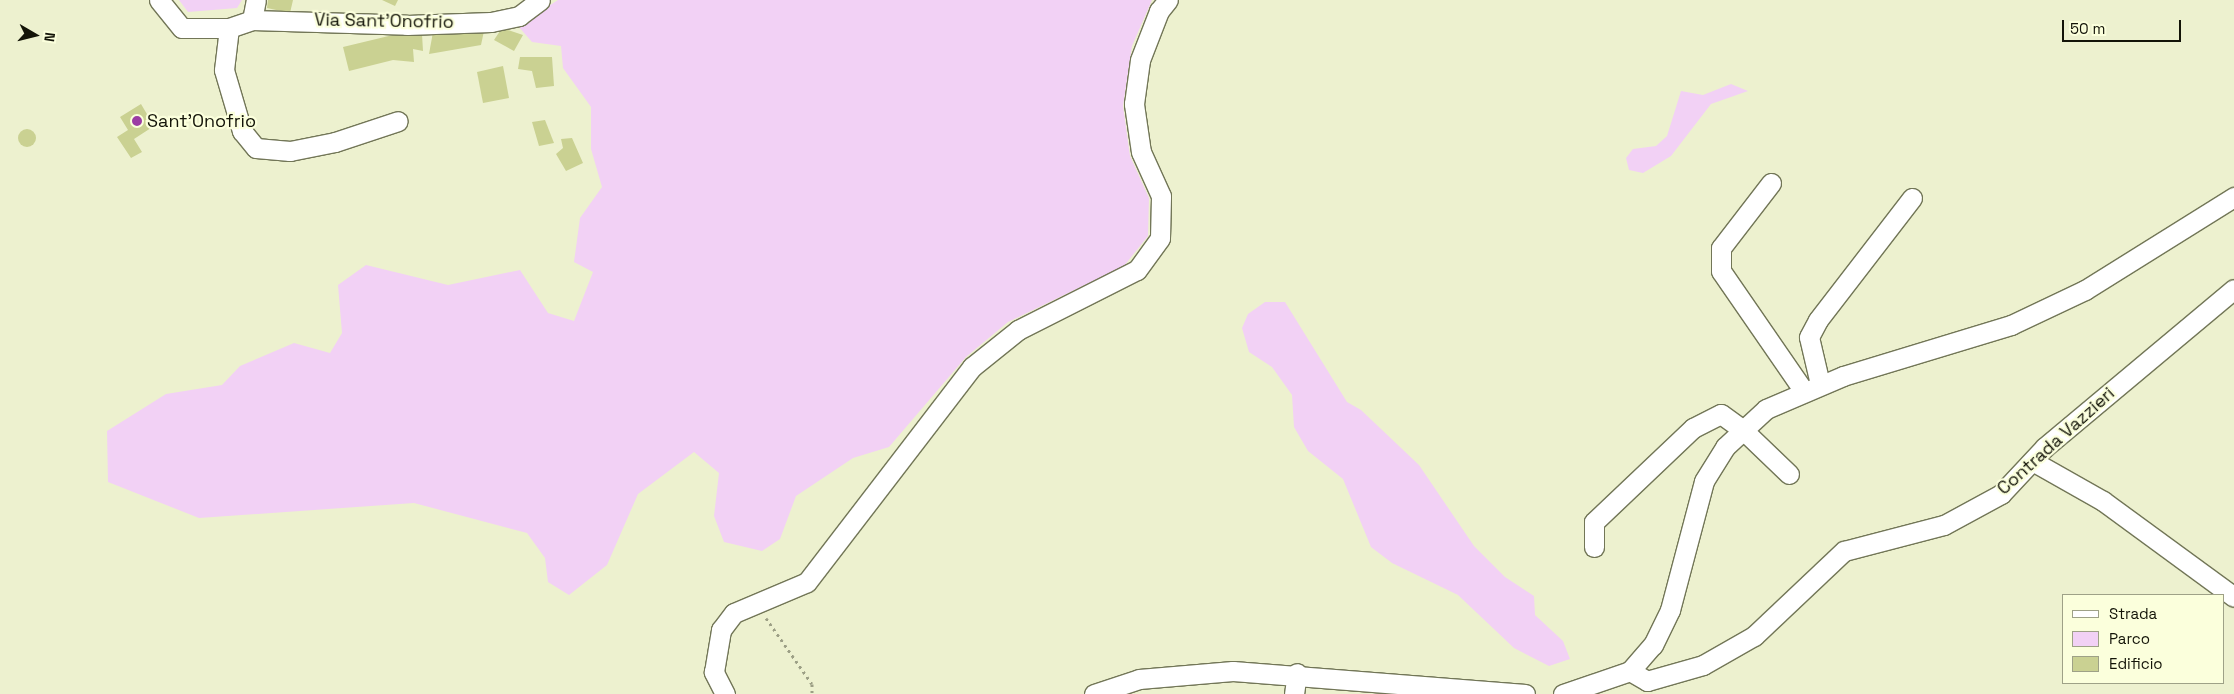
<!DOCTYPE html>
<style>
body{margin:0}
#map{position:relative;width:2234px;height:694px;overflow:hidden;background:#edf1cf;font-family:"Space Grotesk",sans-serif}
div>[style]{position:absolute}
.green>*{inset:0;background:#f2d1f5}
.building>*{inset:0;background:#cad192}
.round{border-radius:50%}
.path>*{height:3px;margin-top:-1.5px;transform-origin:0;background:repeating-linear-gradient(90deg,#9c9f85 0 2.5px,transparent 0 6.5px)}
.roads{filter:drop-shadow(1px 0 #727657) drop-shadow(-1px 0 #727657) drop-shadow(0 1px #727657) drop-shadow(0 -1px #727657)}
.minor>*{height:19px;margin:-9.5px;padding:0 9.5px;transform-origin:9.5px;border-radius:9.5px;background:#fff}
.dots>*{width:14px;height:14px;translate:-50% -50%;box-sizing:border-box;border:2px solid #fbffdc;border-radius:50%}
span{translate:-50% -50%;white-space:nowrap;text-align:center;line-height:1.15;-webkit-text-stroke:4.5px #fbffdc;paint-order:stroke}
.street-label{font-size:18px;color:#131408}
.poi-label{font-size:18px;color:#131408}
.left{translate:0 -50%;text-align:left}
.legend{position:absolute;left:2062px;top:594px;width:162px;height:90px;box-sizing:border-box;background:#fbffdc;border:1px solid #9ea187;margin:0;padding:6px 9px;list-style:none;font-size:15px;color:#131408}
.legend li{display:flex;align-items:center;gap:10px;height:25px}
.legend b{width:25px;border:1px solid #9ea187}
.north{position:absolute;left:10px;top:10px;width:50px;height:50px;-webkit-text-stroke:4px #fbffdc;paint-order:stroke;rotate:98deg;font-size:14px;font-weight:700;line-height:20px;text-align:center;color:#131408}
.north::after{content:'';display:block;margin:auto;width:18px;height:22px;background:#131408;clip-path:polygon(50% 0,100% 100%,50% 72%,0 100%)}
.scale{position:absolute;left:2062px;top:20px;width:119px;height:22px;box-sizing:border-box;border:2px solid #131408;border-top:0;padding-left:6px;font-size:15px;line-height:18px;white-space:nowrap;color:#131408;-webkit-text-stroke:4px #fbffdc;paint-order:stroke}
</style>
<div id="map">
<div class="green">
<div style="clip-path:polygon(179px 0,242px 0,237px 8px,188px 12px)"></div>
<div style="clip-path:polygon(558px 0,1152px 0,1132px 46px,1123px 106px,1130px 156px,1149px 198px,1148px 236px,1124px 266px,1008px 322px,966px 357px,889px 447px,853px 458px,796px 496px,780px 539px,762px 551px,724px 542px,714px 516px,719px 473px,694px 452px,638px 494px,607px 565px,569px 595px,548px 582px,545px 558px,527px 533px,414px 503px,199px 518px,108px 482px,107px 431px,166px 394px,222px 385px,240px 366px,294px 343px,330px 353px,342px 333px,338px 285px,366px 265px,448px 285px,520px 270px,548px 313px,574px 321px,593px 272px,574px 262px,580px 218px,602px 187px,591px 149px,591px 107px,563px 68px,561px 46px,532px 42px,518px 26px)"></div>
<div style="clip-path:polygon(1731px 84px,1748px 91px,1711px 104px,1671px 156px,1643px 173px,1629px 170px,1626px 158px,1633px 149px,1656px 146px,1667px 136px,1681px 91px,1703px 95px)"></div>
<div style="clip-path:polygon(1265px 302px,1285px 302px,1347px 402px,1361px 410px,1419px 465px,1474px 546px,1505px 577px,1534px 596px,1535px 615px,1563px 641px,1570px 659px,1549px 666px,1514px 648px,1458px 595px,1392px 563px,1371px 547px,1343px 479px,1308px 451px,1294px 427px,1292px 395px,1272px 367px,1249px 352px,1242px 328px,1248px 314px)"></div>
</div>
<div class="building">
<div style="clip-path:polygon(268px 0,293px 0,290px 13px,267px 8px)"></div>
<div style="clip-path:polygon(382px 0,398px 0,395px 6px)"></div>
<div style="clip-path:polygon(502px 28px,523px 35px,514px 51px,494px 40px)"></div>
<div style="clip-path:polygon(484px 31px,481px 45px,429px 54px,433px 32px)"></div>
<div style="clip-path:polygon(397px 34px,422px 34px,423px 51px,413px 49px,414px 62px,393px 60px,349px 71px,343px 47px)"></div>
<div style="clip-path:polygon(520px 57px,552px 57px,554px 86px,536px 88px,532px 71px,518px 69px)"></div>
<div style="clip-path:polygon(503px 66px,509px 98px,483px 103px,477px 72px)"></div>
<div style="clip-path:polygon(141px 104px,154px 126px,134px 139px,142px 152px,131px 158px,117px 137px,128px 130px,120px 117px)"></div>
<div style="clip-path:polygon(545px 120px,554px 143px,539px 146px,532px 122px)"></div>
<div class="round" style="left:18px;top:129px;width:18px;height:18px"></div>
<div style="clip-path:polygon(572px 138px,583px 163px,566px 171px,556px 154px,563px 148px,561px 139px)"></div>
</div>
<div class="path">
<div style="left:766px;top:618px;width:80px;rotate:55.1deg"></div>
<div style="left:812px;top:684px;width:10px;rotate:90deg"></div>
</div>
<div class="roads">
<div class="minor">
<div style="left:159px;top:0;width:36px;rotate:51deg"></div>
<div style="left:182px;top:28px;width:47px"></div>
<div style="left:229px;top:28px;width:24px;rotate:-19deg"></div>
<div style="left:252px;top:20px;width:155px;rotate:1.8deg"></div>
<div style="left:407px;top:25px;width:84px;rotate:-2deg"></div>
<div style="left:491px;top:22px;width:29px;rotate:-12deg"></div>
<div style="left:519px;top:16px;width:26px;rotate:-37deg"></div>
<div style="left:252px;top:20px;width:20px;rotate:-79deg"></div>
<div style="left:229px;top:28px;width:42px;rotate:96.8deg"></div>
<div style="left:224px;top:70px;width:64px;rotate:73.6deg"></div>
<div style="left:242px;top:131px;width:22px;rotate:51deg"></div>
<div style="left:256px;top:148px;width:34px;rotate:5deg"></div>
<div style="left:290px;top:151px;width:46px;rotate:-11.3deg"></div>
<div style="left:335px;top:142px;width:66px;rotate:-18.4deg"></div>
<div style="left:1771px;top:183px;width:82px;rotate:127.6deg"></div>
<div style="left:1721px;top:248px;width:23px;rotate:90deg"></div>
<div style="left:1721px;top:271px;width:145px;rotate:55.4deg"></div>
<div style="left:1820px;top:384px;width:48px;rotate:-103.2deg"></div>
<div style="left:1809px;top:337px;width:19px;rotate:-62deg"></div>
<div style="left:1818px;top:320px;width:154px;rotate:-52.4deg"></div>
<div style="left:2034px;top:462px;width:79px;rotate:29.5deg"></div>
<div style="left:2103px;top:501px;width:162px;rotate:36.2deg"></div>
<div style="left:1594px;top:547px;width:25px;rotate:-90deg"></div>
<div style="left:1594px;top:522px;width:137px;rotate:-43.5deg"></div>
<div style="left:1693px;top:428px;width:31px;rotate:-27deg"></div>
<div style="left:1721px;top:414px;width:26px;rotate:36deg"></div>
<div style="left:1742px;top:429px;width:65px;rotate:43.8deg"></div>
<div style="left:1630px;top:671px;width:20px;rotate:30deg"></div>
<div style="left:1647px;top:681px;width:58px;rotate:-15.9deg"></div>
<div style="left:1703px;top:665px;width:59px;rotate:-29.6deg"></div>
<div style="left:1754px;top:636px;width:124px;rotate:-43.4deg"></div>
<div style="left:1844px;top:551px;width:103px;rotate:-14.6deg"></div>
<div style="left:1944px;top:525px;width:65px;rotate:-28.5deg"></div>
<div style="left:2001px;top:494px;width:64px;rotate:-46.9deg"></div>
<div style="left:2045px;top:447px;width:246px;rotate:-39.9deg"></div>
<div style="left:725px;top:694px;width:25px;rotate:-117deg"></div>
<div style="left:714px;top:672px;width:43px;rotate:-80.5deg"></div>
<div style="left:721px;top:630px;width:21px;rotate:-53deg"></div>
<div style="left:734px;top:613px;width:79px;rotate:-23deg"></div>
<div style="left:807px;top:582px;width:271px;rotate:-52.5deg"></div>
<div style="left:972px;top:367px;width:59px;rotate:-38.8deg"></div>
<div style="left:1018px;top:330px;width:133px;rotate:-26.8deg"></div>
<div style="left:1137px;top:270px;width:39px;rotate:-54deg"></div>
<div style="left:1160px;top:238px;width:42px;rotate:-88.6deg"></div>
<div style="left:1161px;top:196px;width:48px;rotate:-114.4deg"></div>
<div style="left:1141px;top:152px;width:49px;rotate:-98.3deg"></div>
<div style="left:1134px;top:104px;width:44px;rotate:-82.2deg"></div>
<div style="left:1140px;top:60px;width:53px;rotate:-68.8deg"></div>
<div style="left:1159px;top:11px;width:14px;rotate:-51deg"></div>
<div style="left:1094px;top:694px;width:47px;rotate:-18.4deg"></div>
<div style="left:1139px;top:679px;width:94px;rotate:-4.9deg"></div>
<div style="left:1233px;top:671px;width:293px;rotate:4.5deg"></div>
<div style="left:1294px;top:694px;width:21px;rotate:-82deg"></div>
<div style="left:1563px;top:694px;width:71px;rotate:-18.9deg"></div>
<div style="left:1630px;top:671px;width:35px;rotate:-49deg"></div>
<div style="left:1653px;top:645px;width:39px;rotate:-64deg"></div>
<div style="left:1670px;top:610px;width:133px;rotate:-75.2deg"></div>
<div style="left:1704px;top:481px;width:40px;rotate:-58deg"></div>
<div style="left:1725px;top:447px;width:56px;rotate:-42.8deg"></div>
<div style="left:1766px;top:409px;width:84px;rotate:-23.2deg"></div>
<div style="left:1843px;top:376px;width:176px;rotate:-16.9deg"></div>
<div style="left:2011px;top:325px;width:82px;rotate:-25.3deg"></div>
<div style="left:2085px;top:290px;width:176px;rotate:-32deg"></div>
</div>
</div>
<div class="dots">
<div style="left:137px;top:121px;background:#9b3ca4"></div>
</div>
<div class="street-label">
<span style="left:384px;top:21px;rotate:1deg">Via Sant'Onofrio</span>
<span style="left:2056px;top:441px;rotate:-42deg">Contrada Vazzieri</span>
</div>
<div class="poi-label">
<span class="left" style="left:147px;top:121px">Sant'Onofrio</span>
</div>
<ul class="legend">
<li><b style="height:6px;background:#fff"></b>Strada</li>
<li><b style="height:14px;background:#f2d1f5"></b>Parco</li>
<li><b style="height:14px;background:#cad192"></b>Edificio</li>
</ul>
<div class="north">N</div>
<div class="scale">50 m</div>
</div>
